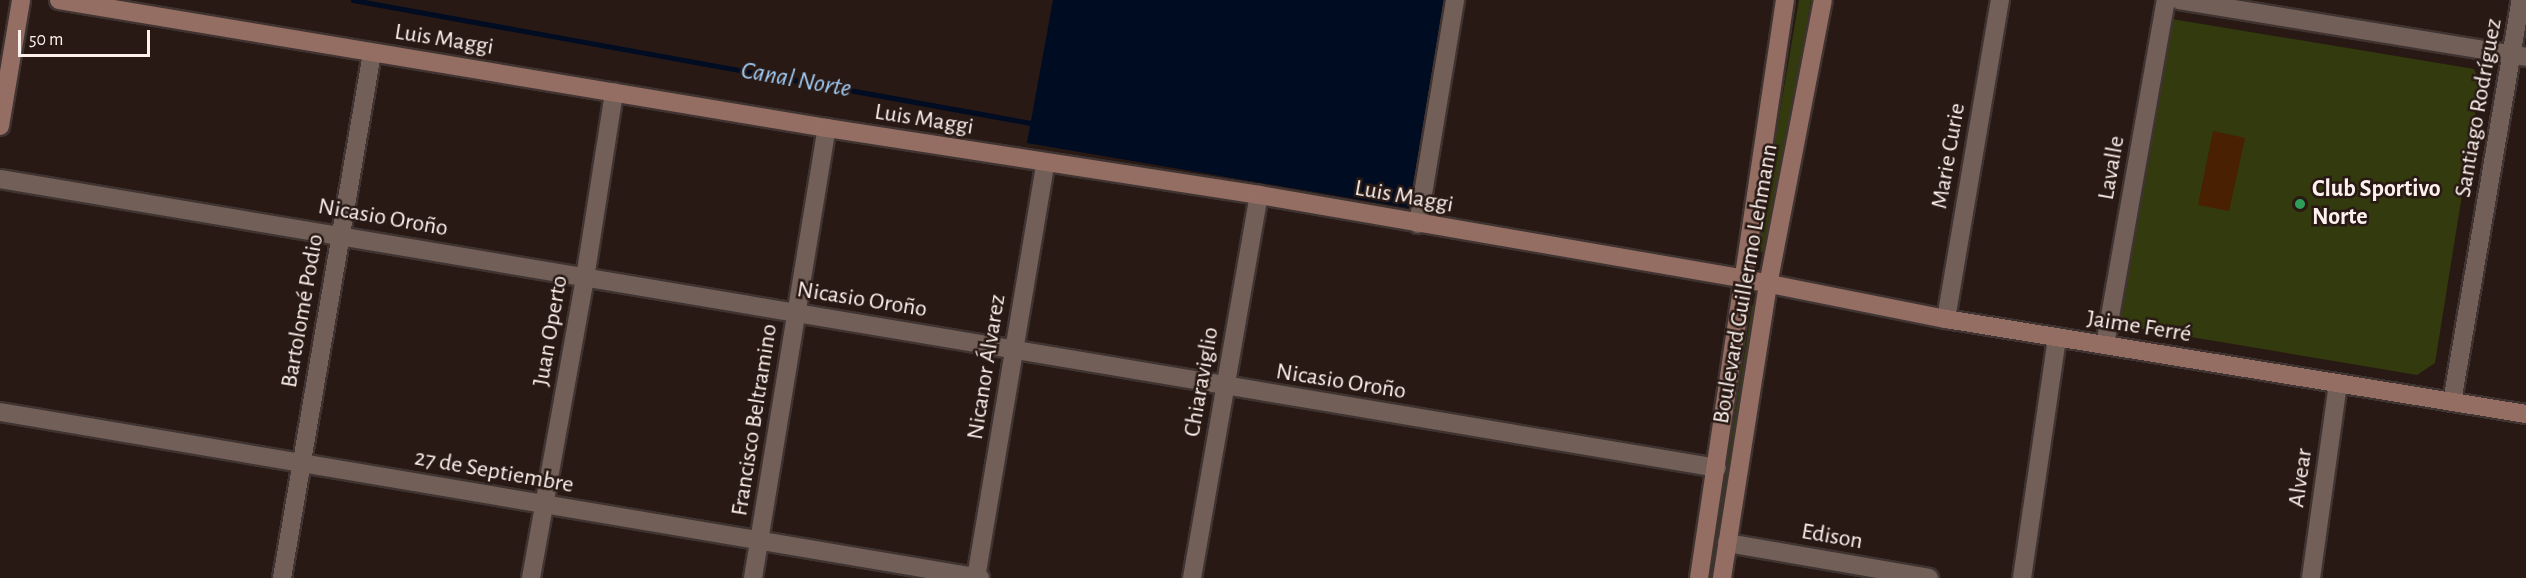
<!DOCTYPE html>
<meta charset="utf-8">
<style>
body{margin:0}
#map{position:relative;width:2526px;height:578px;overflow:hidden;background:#281914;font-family:"Alegreya Sans",sans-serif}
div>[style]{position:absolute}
.green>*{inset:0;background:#333a0e}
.water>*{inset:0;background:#000c22}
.stream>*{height:5px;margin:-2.5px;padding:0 2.5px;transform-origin:2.5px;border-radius:2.5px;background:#000c22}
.building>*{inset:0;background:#492001}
.roads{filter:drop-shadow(2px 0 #3f3431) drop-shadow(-2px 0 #3f3431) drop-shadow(0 2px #3f3431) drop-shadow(0 -2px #3f3431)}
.street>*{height:18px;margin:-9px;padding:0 9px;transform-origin:9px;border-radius:9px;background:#715f58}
.secondary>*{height:18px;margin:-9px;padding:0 9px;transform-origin:9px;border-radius:9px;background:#956e63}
.dots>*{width:16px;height:16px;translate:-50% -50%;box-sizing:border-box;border:3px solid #281914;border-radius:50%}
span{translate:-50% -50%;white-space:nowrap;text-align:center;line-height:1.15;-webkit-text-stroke:5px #281914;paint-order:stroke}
.street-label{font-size:24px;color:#fcf1ed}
.poi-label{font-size:24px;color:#fcf1ed;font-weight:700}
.left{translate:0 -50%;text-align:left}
.water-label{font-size:26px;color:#a0cbf4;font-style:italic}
.scale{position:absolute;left:18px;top:30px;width:132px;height:27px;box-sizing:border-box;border:3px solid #fcf1ed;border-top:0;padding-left:8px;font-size:18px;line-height:21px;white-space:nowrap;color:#fcf1ed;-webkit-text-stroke:4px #281914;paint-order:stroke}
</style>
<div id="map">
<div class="green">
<div style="clip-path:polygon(1799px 0,1811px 0,1768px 253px,1756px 251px)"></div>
<div style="clip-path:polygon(2172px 19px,2474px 69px,2480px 83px,2435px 363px,2417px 375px,2119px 325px)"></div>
<div style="clip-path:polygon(1752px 305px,1757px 306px,1714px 578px,1709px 578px)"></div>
</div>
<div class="water">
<div style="clip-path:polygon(1053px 0,1444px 0,1409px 208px,1027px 143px)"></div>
</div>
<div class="stream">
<div style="left:353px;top:0;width:694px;rotate:10.29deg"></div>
</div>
<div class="building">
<div style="clip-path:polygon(2213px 131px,2245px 138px,2229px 211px,2198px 205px)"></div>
</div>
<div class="roads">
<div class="street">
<div style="left:2179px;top:0;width:352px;rotate:9.3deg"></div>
<div style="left:0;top:179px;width:1741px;rotate:9.55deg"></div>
<div style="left:1418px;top:224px;width:227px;rotate:-80.6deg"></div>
<div style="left:1946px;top:319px;width:324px;rotate:-80.4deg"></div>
<div style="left:2105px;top:345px;width:350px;rotate:-80deg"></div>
<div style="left:2452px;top:402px;width:408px;rotate:-80.3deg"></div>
<div style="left:0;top:412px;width:994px;rotate:9.61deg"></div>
<div style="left:1727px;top:543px;width:205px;rotate:9.8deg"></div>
<div style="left:282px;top:578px;width:533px;rotate:-80.27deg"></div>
<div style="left:531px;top:578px;width:305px;rotate:-79.8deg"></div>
<div style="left:585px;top:278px;width:188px;rotate:-81.1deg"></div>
<div style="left:753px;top:578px;width:456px;rotate:-80.7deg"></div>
<div style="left:976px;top:578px;width:420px;rotate:-80.5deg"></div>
<div style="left:1192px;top:578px;width:389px;rotate:-80.1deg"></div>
<div style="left:2022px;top:578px;width:242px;rotate:-81.7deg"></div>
<div style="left:2311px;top:578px;width:196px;rotate:-82.1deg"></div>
</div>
<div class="secondary">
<div style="left:59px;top:0;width:779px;rotate:9.46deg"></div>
<div style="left:827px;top:128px;width:437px;rotate:8.8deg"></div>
<div style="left:1259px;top:195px;width:493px;rotate:9.8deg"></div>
<div style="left:1745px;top:279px;width:205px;rotate:11.3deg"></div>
<div style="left:1946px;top:319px;width:588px;rotate:9.3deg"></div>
<div style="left:0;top:126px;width:128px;rotate:-80.5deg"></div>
<div style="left:1699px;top:578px;width:584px;rotate:-81.54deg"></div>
<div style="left:1722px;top:578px;width:297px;rotate:-81.1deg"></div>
<div style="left:1768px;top:285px;width:290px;rotate:-79.1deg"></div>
</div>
</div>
<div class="dots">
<div style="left:2300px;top:204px;background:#2e9e5b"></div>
</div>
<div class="street-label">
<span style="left:444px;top:40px;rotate:9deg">Luis Maggi</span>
<span style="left:2479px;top:108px;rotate:-80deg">Santiago Rodríguez</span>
<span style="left:924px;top:120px;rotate:9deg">Luis Maggi</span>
<span style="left:1949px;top:156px;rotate:-80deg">Marie Curie</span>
<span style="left:2112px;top:168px;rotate:-80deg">Lavalle</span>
<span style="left:1404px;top:197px;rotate:10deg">Luis Maggi</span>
<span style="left:383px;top:218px;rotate:10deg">Nicasio Oroño</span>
<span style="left:1746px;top:284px;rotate:-80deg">Boulevard Guillermo Lehmann</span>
<span style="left:862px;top:300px;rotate:9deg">Nicasio Oroño</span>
<span style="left:303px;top:311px;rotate:-80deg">Bartolomé Podio</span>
<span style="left:2139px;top:327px;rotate:9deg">Jaime Ferré</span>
<span style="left:551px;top:331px;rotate:-80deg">Juan Operto</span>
<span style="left:987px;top:367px;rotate:-81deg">Nicanor Álvarez</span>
<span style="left:1202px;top:382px;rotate:-80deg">Chiaraviglio</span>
<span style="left:1341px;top:382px;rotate:9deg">Nicasio Oroño</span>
<span style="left:755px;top:420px;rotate:-81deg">Francisco Beltramino</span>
<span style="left:494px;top:472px;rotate:10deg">27 de Septiembre</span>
<span style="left:2301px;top:478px;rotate:-82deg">Alvear</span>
<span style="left:1832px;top:537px;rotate:10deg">Edison</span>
</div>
<div class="poi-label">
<span class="left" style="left:2312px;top:204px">Club Sportivo<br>Norte</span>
</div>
<div class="water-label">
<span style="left:796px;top:80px;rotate:10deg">Canal Norte</span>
</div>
<div class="scale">50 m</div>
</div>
